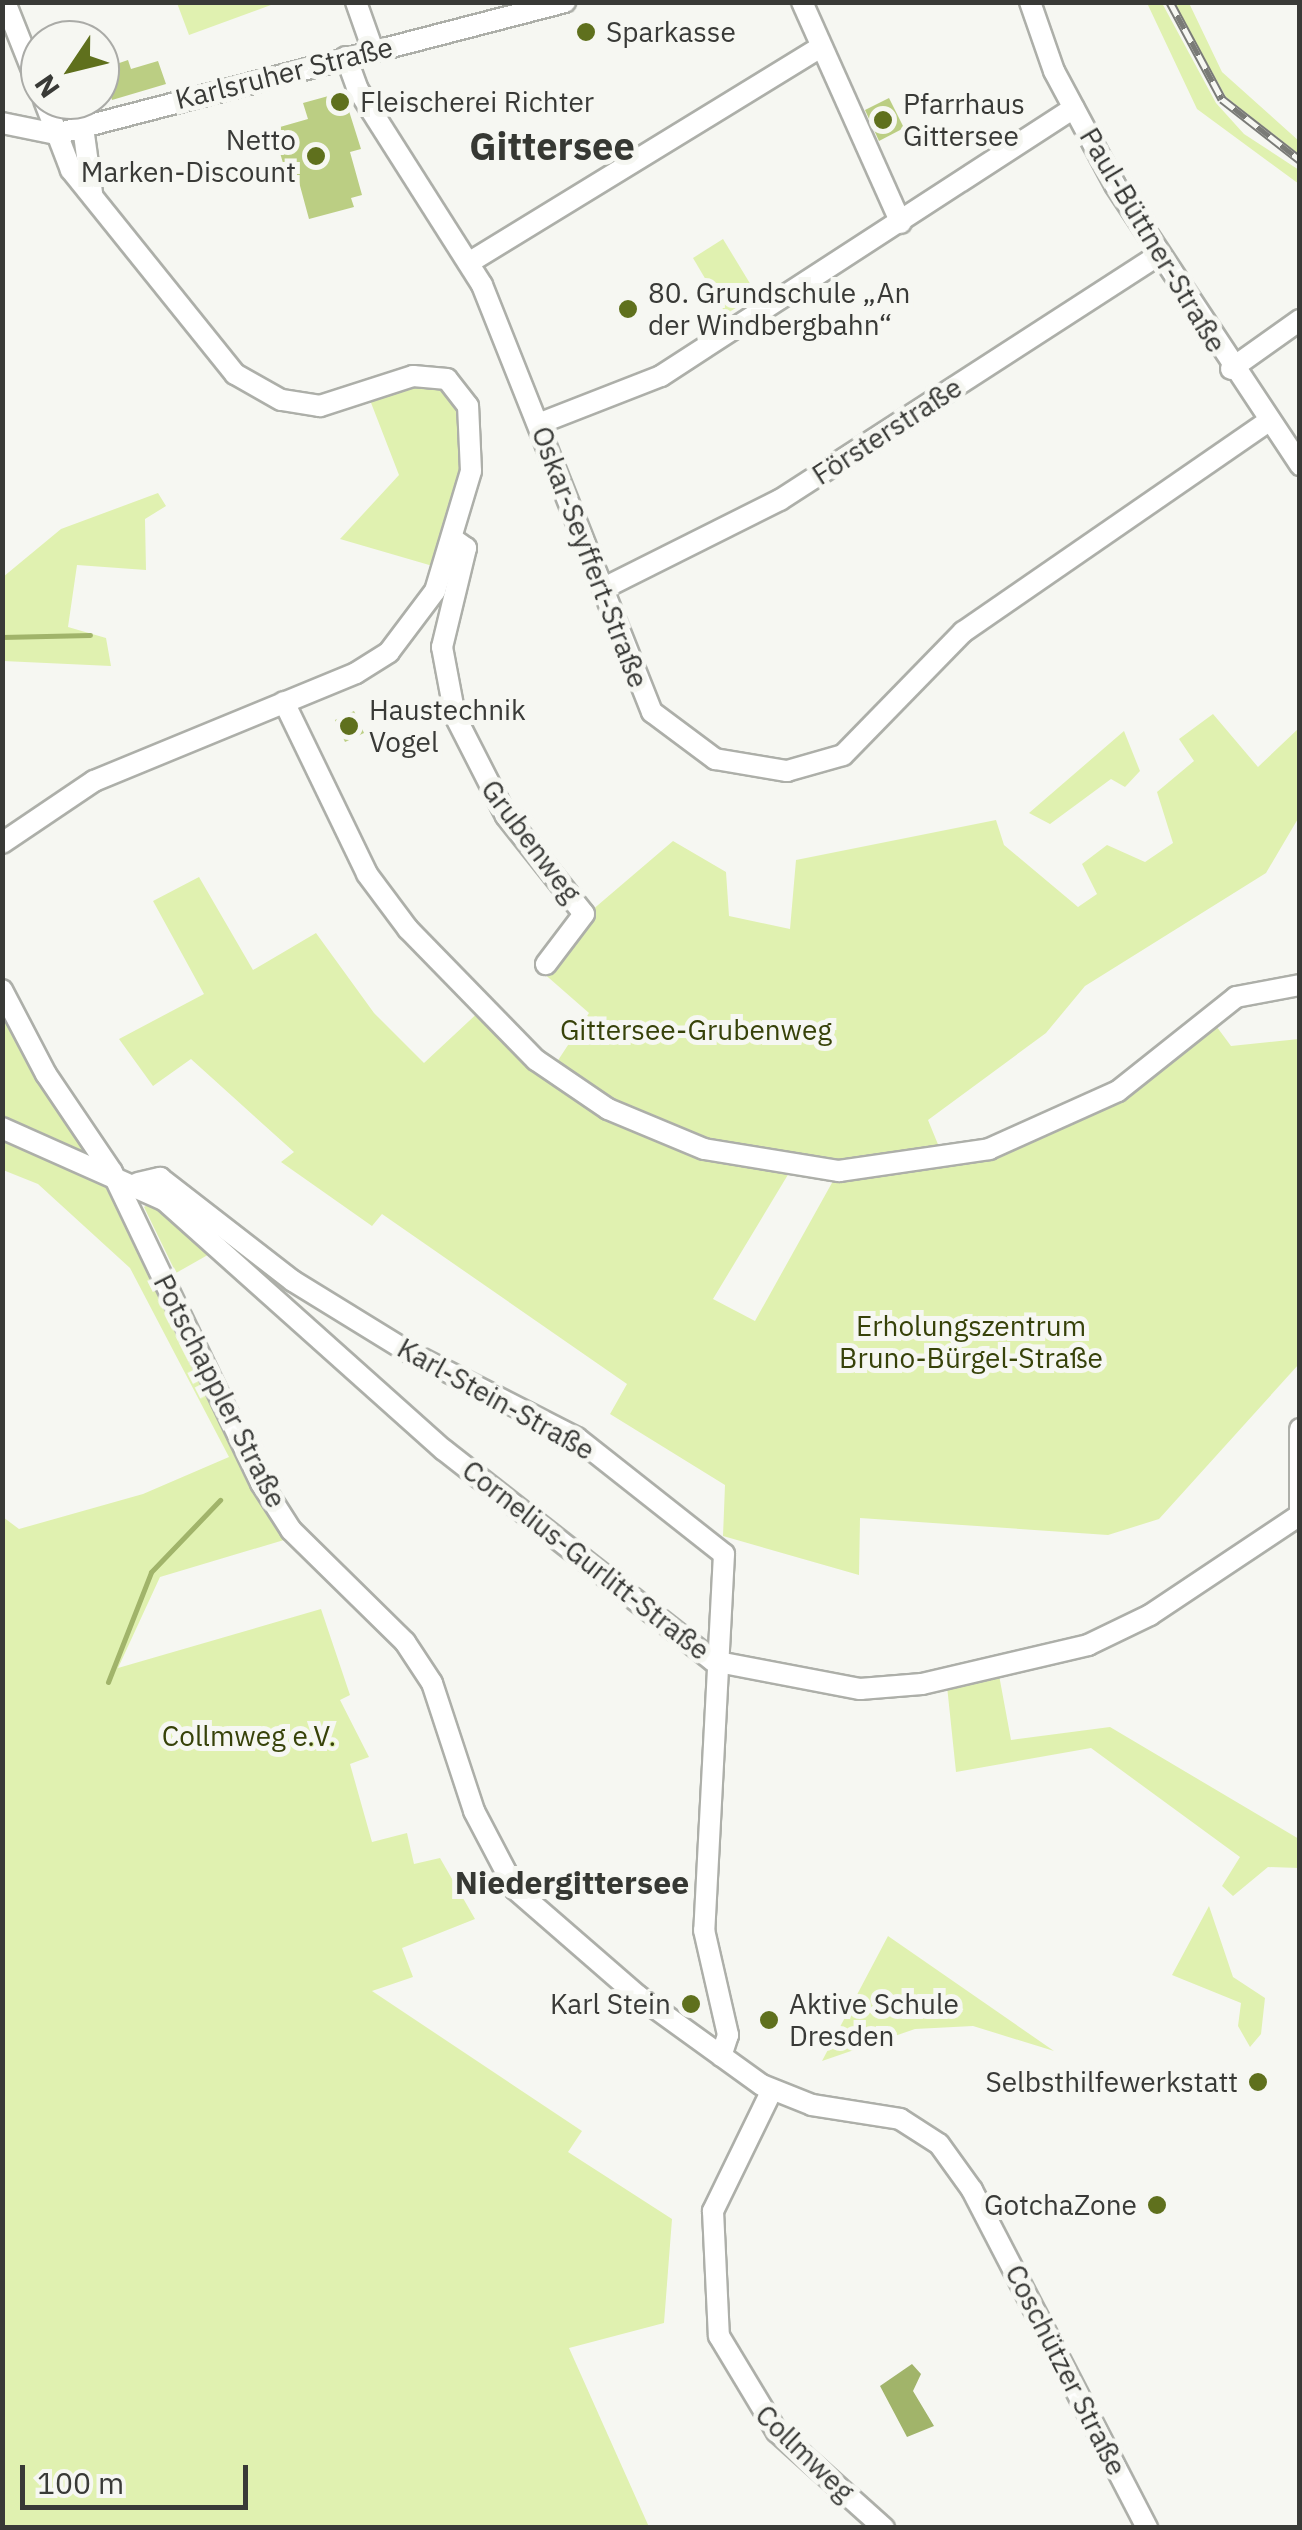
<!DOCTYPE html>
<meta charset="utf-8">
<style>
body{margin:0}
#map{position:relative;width:1302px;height:2530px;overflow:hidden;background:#f6f7f2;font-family:"IBM Plex Sans",sans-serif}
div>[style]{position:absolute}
.green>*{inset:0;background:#e0f1b0}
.water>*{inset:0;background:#a1b46a}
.stream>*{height:5px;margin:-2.5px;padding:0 2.5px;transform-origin:2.5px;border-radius:2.5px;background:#a1b46a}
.building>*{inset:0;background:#bbce83}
.roads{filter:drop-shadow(2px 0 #adafa9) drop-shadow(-2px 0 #adafa9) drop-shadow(0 2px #adafa9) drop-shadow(0 -2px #adafa9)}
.minor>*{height:20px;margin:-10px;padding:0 10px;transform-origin:10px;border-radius:10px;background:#fff}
.rail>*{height:9px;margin-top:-4.5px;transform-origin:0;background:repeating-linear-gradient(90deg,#f6f7f2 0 15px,#7a7b77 0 30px);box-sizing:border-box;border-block:2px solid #7a7b77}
.dots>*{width:28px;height:28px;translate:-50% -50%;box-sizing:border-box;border:5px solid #f6f7f2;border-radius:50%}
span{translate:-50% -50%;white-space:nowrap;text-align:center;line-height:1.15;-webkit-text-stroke:10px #f6f7f2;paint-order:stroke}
.poi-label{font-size:28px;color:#393a37}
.left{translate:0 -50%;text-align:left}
.right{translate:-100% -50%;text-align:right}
.street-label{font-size:28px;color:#393a37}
.park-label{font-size:28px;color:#374209}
.quarter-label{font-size:32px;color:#363833;font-weight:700}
.district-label{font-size:38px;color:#363833;font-weight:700}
.frame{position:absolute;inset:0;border:5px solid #393a37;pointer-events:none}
.north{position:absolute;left:20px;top:20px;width:100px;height:100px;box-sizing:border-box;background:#f6f7f2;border:2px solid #aaaba7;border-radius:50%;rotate:235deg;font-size:28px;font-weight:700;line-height:40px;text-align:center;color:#393a37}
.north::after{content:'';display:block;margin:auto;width:35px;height:45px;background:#5f701d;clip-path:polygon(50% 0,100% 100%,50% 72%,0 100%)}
.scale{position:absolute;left:20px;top:2465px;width:228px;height:45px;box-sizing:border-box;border:5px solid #393a37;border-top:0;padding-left:12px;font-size:30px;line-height:35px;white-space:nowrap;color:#393a37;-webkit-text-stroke:8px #f6f7f2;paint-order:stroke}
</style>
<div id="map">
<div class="green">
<div style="clip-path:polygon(279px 2px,189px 35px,177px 3px,177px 2px)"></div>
<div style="clip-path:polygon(1147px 3px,1162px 3px,1216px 103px,1244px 134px,1299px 170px,1299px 184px,1197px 109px)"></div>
<div style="clip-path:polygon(1174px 3px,1189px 3px,1222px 72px,1299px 141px,1299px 154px,1226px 97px)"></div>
<div style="clip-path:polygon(723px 239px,757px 295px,726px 314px,693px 258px)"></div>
<div style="clip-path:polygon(437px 375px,471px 427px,443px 569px,340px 539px,399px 475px,368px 395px)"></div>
<div style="clip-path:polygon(158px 493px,166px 506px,145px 519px,146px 570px,77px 565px,68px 627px,106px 638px,111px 666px,3px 661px,3px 577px,61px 529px)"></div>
<div style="clip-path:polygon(evenodd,1213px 714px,1258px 767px,1299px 728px,1299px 817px,1266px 873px,1085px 986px,1046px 1033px,928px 1120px,944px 1159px,1089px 1108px,1208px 1015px,1231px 1046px,1299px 1039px,1299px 1364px,1159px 1519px,1108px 1535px,860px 1518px,859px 1575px,723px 1536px,725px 1485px,610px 1414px,627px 1384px,382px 1214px,372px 1226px,281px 1162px,294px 1152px,191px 1059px,153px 1086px,119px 1039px,204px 994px,153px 901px,199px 877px,253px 970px,316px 933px,374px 1013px,424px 1063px,483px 1008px,551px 1071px,589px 1013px,541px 971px,584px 917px,673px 841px,726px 872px,729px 916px,790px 929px,796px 860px,996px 820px,1004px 845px,1078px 907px,1097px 894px,1082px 864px,1107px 845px,1145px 862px,1173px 843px,1157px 792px,1194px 761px,1179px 739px,1213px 714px,792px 1168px,838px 1172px,755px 1321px,713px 1299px,792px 1168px)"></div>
<div style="clip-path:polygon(1124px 731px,1140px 771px,1125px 787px,1111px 779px,1050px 824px,1029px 813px)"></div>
<div style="clip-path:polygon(2px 990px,85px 1131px,291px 1530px,284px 1540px,160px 1577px,118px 1668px,321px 1609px,350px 1695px,340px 1700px,369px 1757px,350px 1764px,372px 1842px,407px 1833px,414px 1864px,440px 1858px,475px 1919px,402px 1948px,413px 1977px,372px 1991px,582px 2131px,568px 2152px,672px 2219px,664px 2323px,569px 2348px,649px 2527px,3px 2527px,3px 1517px,19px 1529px,143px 1494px,229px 1457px,130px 1268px,38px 1184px,3px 1170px)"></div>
<div style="clip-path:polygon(153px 1201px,213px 1252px,176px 1273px,144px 1207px)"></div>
<div style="clip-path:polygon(999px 1675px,1011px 1740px,1110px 1727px,1299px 1839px,1299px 1868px,1268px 1867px,1233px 1896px,1222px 1886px,1240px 1857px,1091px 1748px,956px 1772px,947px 1686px)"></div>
<div style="clip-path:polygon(1209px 1906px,1233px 1977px,1265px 1998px,1261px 2034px,1250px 2047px,1238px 2026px,1241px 2003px,1172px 1975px)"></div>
<div style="clip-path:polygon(888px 1936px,1054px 2051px,973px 2026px,915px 2029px,822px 2061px)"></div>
</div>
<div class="water">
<div style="clip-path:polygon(912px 2364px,921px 2374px,913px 2391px,934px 2426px,907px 2437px,880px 2386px)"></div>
</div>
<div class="stream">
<div style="left:2px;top:637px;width:88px;rotate:-1.3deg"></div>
<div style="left:108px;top:1682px;width:118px;rotate:-68.6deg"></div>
<div style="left:151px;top:1572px;width:100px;rotate:-46.2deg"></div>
</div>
<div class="building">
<div style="clip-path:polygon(128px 60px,131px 69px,158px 61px,166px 84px,112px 100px,102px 69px)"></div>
<div style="clip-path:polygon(343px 92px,361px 149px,350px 152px,362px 195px,351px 198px,354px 207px,309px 219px,293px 160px,283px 163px,273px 129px,308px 119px,303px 103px)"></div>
<div style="clip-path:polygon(889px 98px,904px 128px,879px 141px,865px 110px)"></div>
<div style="clip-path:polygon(354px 711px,364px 733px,345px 742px,335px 720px)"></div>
</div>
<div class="roads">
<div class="minor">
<div style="left:5px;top:2px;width:95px;rotate:68.3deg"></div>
<div style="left:356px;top:2px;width:51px;rotate:70.5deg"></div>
<div style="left:802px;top:2px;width:242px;rotate:65.9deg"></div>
<div style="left:1030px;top:2px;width:73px;rotate:70.8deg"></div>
<div style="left:1054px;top:71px;width:129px;rotate:61.8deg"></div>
<div style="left:1115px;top:185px;width:336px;rotate:56.5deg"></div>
<div style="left:346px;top:57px;width:33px;rotate:70deg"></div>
<div style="left:357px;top:88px;width:233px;rotate:57.6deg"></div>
<div style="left:482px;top:285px;width:460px;rotate:68.3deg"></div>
<div style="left:652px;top:712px;width:79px;rotate:36.7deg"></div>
<div style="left:715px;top:759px;width:73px;rotate:9.5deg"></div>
<div style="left:787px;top:771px;width:58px;rotate:-15.9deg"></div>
<div style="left:843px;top:755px;width:172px;rotate:-45.7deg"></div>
<div style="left:963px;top:632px;width:368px;rotate:-34.6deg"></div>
<div style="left:2px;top:123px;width:55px;rotate:11.5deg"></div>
<div style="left:56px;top:134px;width:526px;rotate:-14.54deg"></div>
<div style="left:83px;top:127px;width:67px;rotate:82.2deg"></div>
<div style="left:470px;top:262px;width:409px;rotate:-31.5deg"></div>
<div style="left:1231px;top:369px;width:85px;rotate:-35.4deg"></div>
<div style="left:538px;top:424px;width:132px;rotate:-21.3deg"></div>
<div style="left:661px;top:376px;width:492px;rotate:-33deg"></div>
<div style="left:453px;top:539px;width:16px;rotate:35deg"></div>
<div style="left:466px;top:548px;width:102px;rotate:103.6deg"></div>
<div style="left:442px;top:647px;width:70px;rotate:79.3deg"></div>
<div style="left:455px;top:716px;width:112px;rotate:63deg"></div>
<div style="left:506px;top:816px;width:125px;rotate:51.5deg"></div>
<div style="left:584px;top:914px;width:63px;rotate:127.2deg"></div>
<div style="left:604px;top:588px;width:197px;rotate:-26.6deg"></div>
<div style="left:780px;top:500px;width:450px;rotate:-32.9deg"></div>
<div style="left:284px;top:702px;width:191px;rotate:64.2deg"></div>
<div style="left:367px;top:874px;width:69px;rotate:53.3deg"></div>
<div style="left:408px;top:929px;width:183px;rotate:45.7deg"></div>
<div style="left:536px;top:1060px;width:87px;rotate:34.2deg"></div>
<div style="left:608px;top:1109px;width:104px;rotate:22.6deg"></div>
<div style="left:704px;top:1149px;width:137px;rotate:9.3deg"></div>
<div style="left:839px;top:1171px;width:152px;rotate:-8.3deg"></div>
<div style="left:989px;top:1149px;width:141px;rotate:-24.2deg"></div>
<div style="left:1118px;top:1091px;width:151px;rotate:-38.5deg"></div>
<div style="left:1236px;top:997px;width:65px;rotate:-10.6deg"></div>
<div style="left:2px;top:843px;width:111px;rotate:-34deg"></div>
<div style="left:94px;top:781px;width:283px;rotate:-22.4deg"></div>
<div style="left:356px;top:673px;width:39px;rotate:-32deg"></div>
<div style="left:389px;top:652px;width:76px;rotate:-53deg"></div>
<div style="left:435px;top:591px;width:125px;rotate:-73.3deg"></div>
<div style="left:471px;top:471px;width:65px;rotate:-92.6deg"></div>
<div style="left:468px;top:406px;width:34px;rotate:-128deg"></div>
<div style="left:447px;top:379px;width:34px;rotate:-175deg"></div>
<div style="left:413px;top:376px;width:98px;rotate:162.1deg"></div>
<div style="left:320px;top:406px;width:39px;rotate:-171deg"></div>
<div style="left:281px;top:400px;width:53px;rotate:-150.5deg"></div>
<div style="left:235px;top:374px;width:262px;rotate:-128.8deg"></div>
<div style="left:71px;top:170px;width:75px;rotate:-111.1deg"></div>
<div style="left:2px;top:990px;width:95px;rotate:62.4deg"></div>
<div style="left:46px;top:1074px;width:118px;rotate:56deg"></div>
<div style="left:112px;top:1172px;width:345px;rotate:64.4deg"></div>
<div style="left:261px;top:1483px;width:56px;rotate:57.4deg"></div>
<div style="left:291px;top:1530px;width:160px;rotate:44.5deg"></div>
<div style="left:405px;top:1642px;width:49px;rotate:56.6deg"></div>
<div style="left:432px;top:1683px;width:135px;rotate:71.8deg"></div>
<div style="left:474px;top:1811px;width:88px;rotate:62.3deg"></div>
<div style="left:515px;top:1889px;width:162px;rotate:41deg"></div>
<div style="left:637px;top:1995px;width:154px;rotate:35.8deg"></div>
<div style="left:762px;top:2085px;width:54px;rotate:21.8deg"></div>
<div style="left:812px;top:2105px;width:89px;rotate:9deg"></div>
<div style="left:900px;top:2119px;width:46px;rotate:32.7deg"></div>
<div style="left:939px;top:2144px;width:57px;rotate:54.3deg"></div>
<div style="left:972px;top:2190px;width:381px;rotate:62.6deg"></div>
<div style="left:2px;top:1128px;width:177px;rotate:24deg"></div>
<div style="left:164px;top:1200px;width:375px;rotate:41.8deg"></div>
<div style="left:444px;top:1450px;width:342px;rotate:38.1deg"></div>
<div style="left:713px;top:1661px;width:150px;rotate:10.8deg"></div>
<div style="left:860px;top:1689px;width:62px;rotate:-4.6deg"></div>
<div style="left:922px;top:1684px;width:171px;rotate:-13.2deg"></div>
<div style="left:1088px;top:1645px;width:69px;rotate:-25.8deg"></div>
<div style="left:1150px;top:1615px;width:180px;rotate:-33.7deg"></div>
<div style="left:138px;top:1183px;width:23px;rotate:-13deg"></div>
<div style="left:160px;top:1178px;width:168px;rotate:37.8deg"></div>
<div style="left:293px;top:1281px;width:134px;rotate:31.6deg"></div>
<div style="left:407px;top:1351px;width:191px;rotate:27.1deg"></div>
<div style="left:577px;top:1438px;width:187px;rotate:38.3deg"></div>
<div style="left:724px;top:1554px;width:377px;rotate:93deg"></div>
<div style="left:704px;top:1930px;width:108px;rotate:77.1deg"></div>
<div style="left:728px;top:2035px;width:22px;rotate:108deg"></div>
<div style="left:1300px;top:1429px;width:84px;rotate:90deg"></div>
<div style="left:772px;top:2090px;width:135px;rotate:116deg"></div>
<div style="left:713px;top:2211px;width:125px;rotate:87.3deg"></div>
<div style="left:719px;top:2336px;width:112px;rotate:58.9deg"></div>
<div style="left:777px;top:2432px;width:144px;rotate:41.9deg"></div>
</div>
</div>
<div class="rail">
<div style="left:1170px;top:2px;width:110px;rotate:61.8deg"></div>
<div style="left:1222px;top:99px;width:99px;rotate:38deg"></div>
</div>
<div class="dots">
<div style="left:586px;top:32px;background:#5f701d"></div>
<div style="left:340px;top:102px;background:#5f701d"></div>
<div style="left:883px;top:120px;background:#5f701d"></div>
<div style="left:316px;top:156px;background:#5f701d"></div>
<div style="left:628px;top:309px;background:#5f701d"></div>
<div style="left:349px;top:726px;background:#5f701d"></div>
<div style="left:691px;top:2004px;background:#5f701d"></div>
<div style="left:769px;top:2020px;background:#5f701d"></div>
<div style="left:1258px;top:2082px;background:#5f701d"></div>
<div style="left:1157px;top:2205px;background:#5f701d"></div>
</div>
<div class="poi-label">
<span class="left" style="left:606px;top:32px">Sparkasse</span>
<span class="left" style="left:360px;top:102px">Fleischerei Richter</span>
<span class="left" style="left:903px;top:120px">Pfarrhaus<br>Gittersee</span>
<span class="right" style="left:296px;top:156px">Netto<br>Marken-Discount</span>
<span class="left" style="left:648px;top:309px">80. Grundschule „An<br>der Windbergbahn“</span>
<span class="left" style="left:369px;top:726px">Haustechnik<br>Vogel</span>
<span class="right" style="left:671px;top:2004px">Karl Stein</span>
<span class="left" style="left:789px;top:2020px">Aktive Schule<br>Dresden</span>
<span class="right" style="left:1238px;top:2082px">Selbsthilfewerkstatt</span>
<span class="right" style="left:1137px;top:2205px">GotchaZone</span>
</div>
<div class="street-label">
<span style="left:284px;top:73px;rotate:-14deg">Karlsruher Straße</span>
<span style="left:1153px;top:240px;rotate:59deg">Paul-Büttner-Straße</span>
<span style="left:887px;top:431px;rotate:-33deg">Försterstraße</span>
<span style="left:590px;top:557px;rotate:69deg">Oskar-Seyffert-Straße</span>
<span style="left:531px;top:841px;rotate:53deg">Grubenweg</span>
<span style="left:220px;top:1391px;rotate:63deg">Potschappler Straße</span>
<span style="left:496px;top:1399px;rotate:29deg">Karl-Stein-Straße</span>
<span style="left:586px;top:1560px;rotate:38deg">Cornelius-Gurlitt-Straße</span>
<span style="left:1066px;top:2370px;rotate:63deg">Coschützer Straße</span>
<span style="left:805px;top:2453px;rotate:44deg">Collmweg</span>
</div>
<div class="park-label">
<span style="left:696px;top:1030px">Gittersee-Grubenweg</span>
<span style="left:971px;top:1342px">Erholungszentrum<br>Bruno-Bürgel-Straße</span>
<span style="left:249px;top:1736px">Collmweg e.V.</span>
</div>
<div class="quarter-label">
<span style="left:572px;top:1882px">Niedergittersee</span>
</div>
<div class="district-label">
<span style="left:552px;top:146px">Gittersee</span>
</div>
<div class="frame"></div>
<div class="north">N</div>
<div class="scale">100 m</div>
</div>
